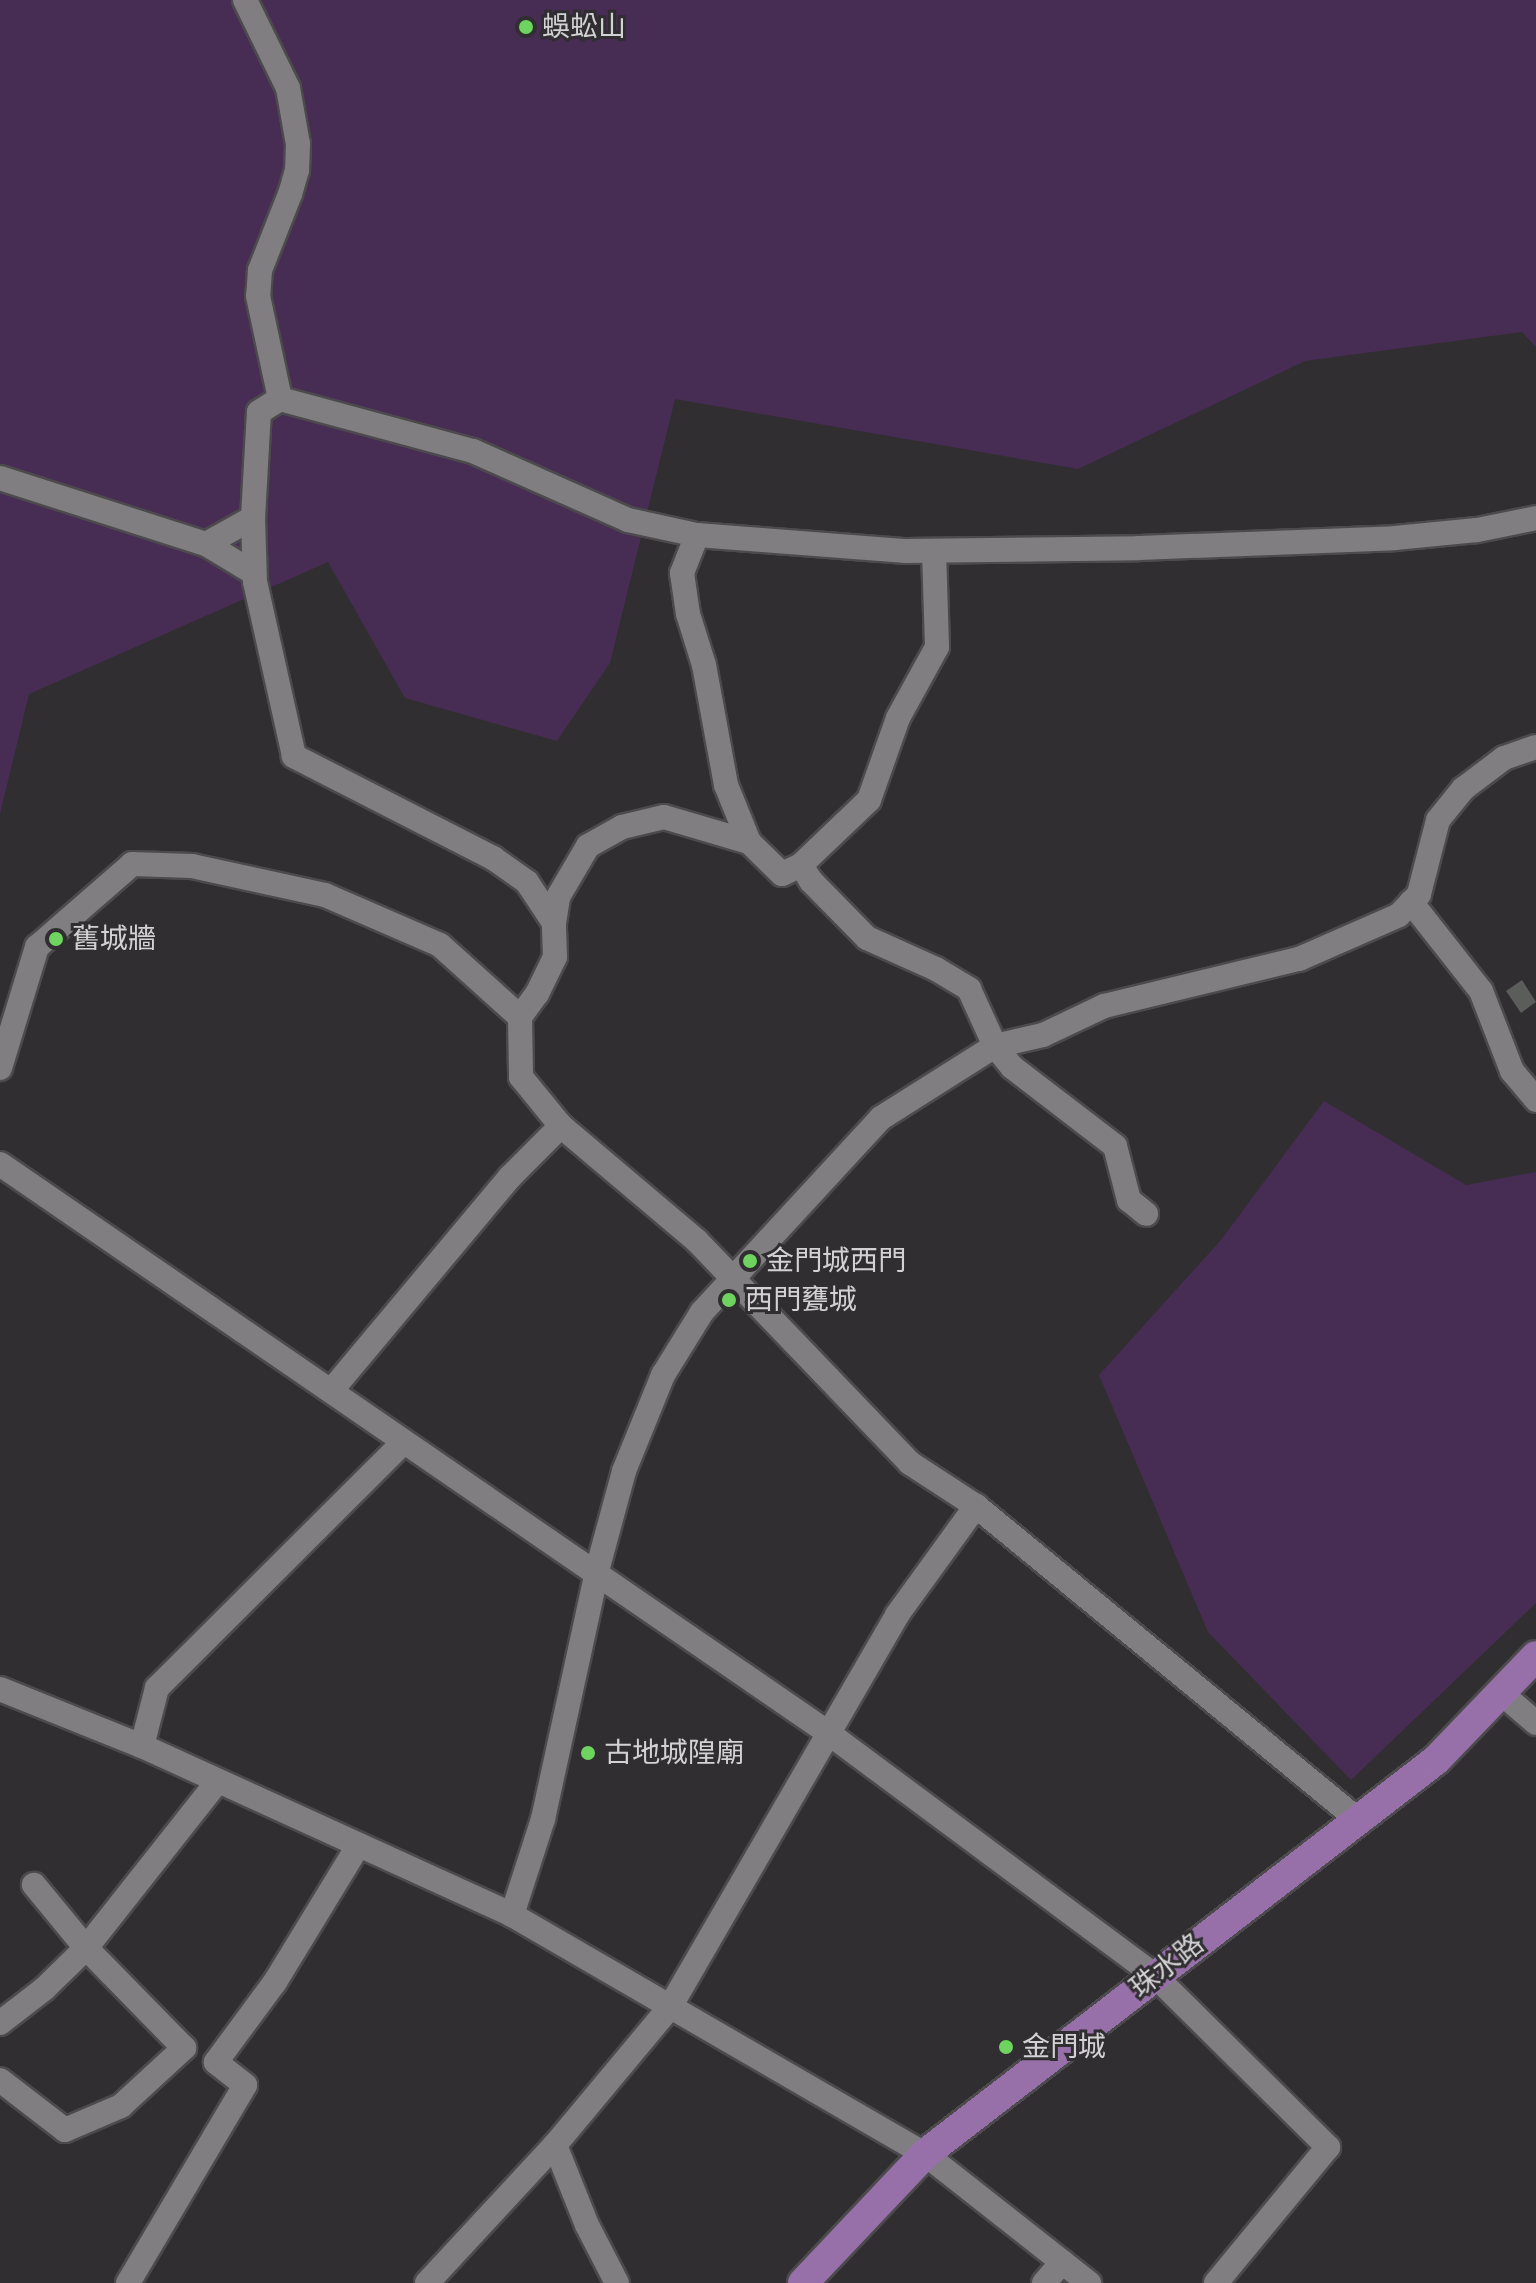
<!DOCTYPE html>
<meta charset="utf-8">
<style>
body{margin:0}
#map{position:relative;width:1536px;height:2283px;overflow:hidden;background:#302e31;font-family:"DejaVu Sans","Noto Sans TC",sans-serif}
div>[style]{position:absolute}
.green>*{inset:0;background:#472d53}
.building>*{inset:0;background:#5a5d5a}
.roads{filter:drop-shadow(2px 0 #4c4a4d) drop-shadow(-2px 0 #4c4a4d) drop-shadow(0 2px #4c4a4d) drop-shadow(0 -2px #4c4a4d)}
.minor>*{height:24px;margin:-12px;padding:0 12px;transform-origin:12px;border-radius:12px;background:#817e82}
.major>*{height:30px;margin:-15px;padding:0 15px;transform-origin:15px;border-radius:15px;background:#9770aa}
.dots>*{width:22px;height:22px;translate:-50% -50%;box-sizing:border-box;border:4px solid #302e31;border-radius:50%}
span{translate:-50% -50%;white-space:nowrap;text-align:center;line-height:1.15;-webkit-text-stroke:6px #302e31;paint-order:stroke}
.poi-label{font-size:28px;color:#d2d1d3}
.left{translate:0 -50%;text-align:left}
.street-label{font-size:28px;color:#d2d1d3}
</style>
<div id="map">
<div class="green">
<div style="clip-path:polygon(0 0,1536px 0,1536px 347px,1522px 332px,1305px 361px,1078px 469px,675px 399px,610px 663px,557px 741px,405px 698px,328px 562px,29px 694px,0 814px)"></div>
<div style="clip-path:polygon(1324px 1101px,1466px 1185px,1536px 1172px,1536px 1603px,1351px 1780px,1208px 1632px,1099px 1375px,1221px 1240px)"></div>
</div>
<div class="building">
<div style="clip-path:polygon(1522px 980px,1536px 1002px,1521px 1013px,1506px 991px)"></div>
</div>
<div class="roads">
<div class="minor">
<div style="left:245px;top:0;width:98px;rotate:64deg"></div>
<div style="left:288px;top:88px;width:57px;rotate:79.9deg"></div>
<div style="left:298px;top:144px;width:26px;rotate:92deg"></div>
<div style="left:297px;top:170px;width:25px;rotate:106deg"></div>
<div style="left:290px;top:194px;width:82px;rotate:111.5deg"></div>
<div style="left:260px;top:270px;width:26px;rotate:94deg"></div>
<div style="left:258px;top:296px;width:105px;rotate:77.9deg"></div>
<div style="left:0;top:478px;width:216px;rotate:17.8deg"></div>
<div style="left:206px;top:544px;width:54px;rotate:-29deg"></div>
<div style="left:697px;top:535px;width:41px;rotate:111.5deg"></div>
<div style="left:682px;top:573px;width:41px;rotate:81.7deg"></div>
<div style="left:688px;top:614px;width:53px;rotate:72.6deg"></div>
<div style="left:704px;top:665px;width:122px;rotate:79.6deg"></div>
<div style="left:726px;top:785px;width:61px;rotate:68deg"></div>
<div style="left:749px;top:842px;width:46px;rotate:44.1deg"></div>
<div style="left:782px;top:874px;width:21px;rotate:-25deg"></div>
<div style="left:206px;top:544px;width:56px;rotate:31.1deg"></div>
<div style="left:934px;top:551px;width:96px;rotate:88.2deg"></div>
<div style="left:937px;top:647px;width:81px;rotate:118.8deg"></div>
<div style="left:898px;top:718px;width:87px;rotate:109.5deg"></div>
<div style="left:869px;top:800px;width:94px;rotate:136.3deg"></div>
<div style="left:801px;top:865px;width:19px;rotate:58deg"></div>
<div style="left:811px;top:881px;width:80px;rotate:45.5deg"></div>
<div style="left:867px;top:938px;width:76px;rotate:24.2deg"></div>
<div style="left:936px;top:969px;width:39px;rotate:31deg"></div>
<div style="left:969px;top:989px;width:63px;rotate:65.5deg"></div>
<div style="left:995px;top:1046px;width:27px;rotate:51deg"></div>
<div style="left:1012px;top:1067px;width:130px;rotate:37.5deg"></div>
<div style="left:1115px;top:1146px;width:56px;rotate:75.5deg"></div>
<div style="left:1129px;top:1200px;width:22px;rotate:39deg"></div>
<div style="left:1411px;top:902px;width:113px;rotate:51.8deg"></div>
<div style="left:1481px;top:991px;width:86px;rotate:68.8deg"></div>
<div style="left:1512px;top:1071px;width:38px;rotate:50deg"></div>
<div style="left:554px;top:923px;width:26px;rotate:-81deg"></div>
<div style="left:558px;top:897px;width:59px;rotate:-59.5deg"></div>
<div style="left:588px;top:846px;width:39px;rotate:-29deg"></div>
<div style="left:622px;top:827px;width:43px;rotate:-13.4deg"></div>
<div style="left:664px;top:817px;width:89px;rotate:16.4deg"></div>
<div style="left:520px;top:1017px;width:29px;rotate:-54deg"></div>
<div style="left:537px;top:994px;width:41px;rotate:-64.1deg"></div>
<div style="left:555px;top:957px;width:34px;rotate:-92deg"></div>
<div style="left:554px;top:923px;width:49px;rotate:-123.4deg"></div>
<div style="left:527px;top:882px;width:42px;rotate:-144.8deg"></div>
<div style="left:493px;top:858px;width:224px;rotate:-152.9deg"></div>
<div style="left:294px;top:756px;width:178px;rotate:-102.6deg"></div>
<div style="left:255px;top:582px;width:64px;rotate:-91.8deg"></div>
<div style="left:253px;top:518px;width:106px;rotate:-86.8deg"></div>
<div style="left:259px;top:412px;width:25px;rotate:-32deg"></div>
<div style="left:280px;top:399px;width:200px;rotate:15.1deg"></div>
<div style="left:473px;top:451px;width:170px;rotate:24deg"></div>
<div style="left:628px;top:520px;width:71px;rotate:12.3deg"></div>
<div style="left:697px;top:535px;width:210px;rotate:4.4deg"></div>
<div style="left:906px;top:551px;width:233px;rotate:-0.7deg"></div>
<div style="left:1139px;top:548px;width:256px;rotate:-2.2deg"></div>
<div style="left:1395px;top:538px;width:82px;rotate:-5.6deg"></div>
<div style="left:1477px;top:530px;width:60px;rotate:-11.5deg"></div>
<div style="left:0;top:1068px;width:127px;rotate:-73deg"></div>
<div style="left:37px;top:947px;width:126px;rotate:-41.1deg"></div>
<div style="left:132px;top:864px;width:60px;rotate:1.9deg"></div>
<div style="left:192px;top:866px;width:136px;rotate:12.3deg"></div>
<div style="left:325px;top:895px;width:125px;rotate:23.5deg"></div>
<div style="left:440px;top:945px;width:108px;rotate:42deg"></div>
<div style="left:520px;top:1017px;width:60px;rotate:89deg"></div>
<div style="left:521px;top:1077px;width:63px;rotate:50.8deg"></div>
<div style="left:561px;top:1126px;width:178px;rotate:40.2deg"></div>
<div style="left:697px;top:1241px;width:308px;rotate:46.2deg"></div>
<div style="left:910px;top:1463px;width:79px;rotate:33.1deg"></div>
<div style="left:976px;top:1506px;width:494px;rotate:39.4deg"></div>
<div style="left:0;top:1164px;width:1003px;rotate:34.48deg"></div>
<div style="left:827px;top:1732px;width:407px;rotate:36.6deg"></div>
<div style="left:1154px;top:1975px;width:245px;rotate:44.7deg"></div>
<div style="left:1328px;top:2147px;width:176px;rotate:129.5deg"></div>
<div style="left:331px;top:1391px;width:279px;rotate:-50.1deg"></div>
<div style="left:510px;top:1177px;width:72px;rotate:-45deg"></div>
<div style="left:0;top:1689px;width:153px;rotate:21.9deg"></div>
<div style="left:142px;top:1746px;width:407px;rotate:24.5deg"></div>
<div style="left:512px;top:1915px;width:477px;rotate:30.1deg"></div>
<div style="left:925px;top:2154px;width:209px;rotate:38.2deg"></div>
<div style="left:1501px;top:1693px;width:46px;rotate:40.6deg"></div>
<div style="left:142px;top:1746px;width:60px;rotate:-75.5deg"></div>
<div style="left:157px;top:1688px;width:347px;rotate:-44.9deg"></div>
<div style="left:512px;top:1915px;width:101px;rotate:-72.1deg"></div>
<div style="left:543px;top:1819px;width:258px;rotate:-77.7deg"></div>
<div style="left:598px;top:1567px;width:99px;rotate:-74.8deg"></div>
<div style="left:624px;top:1471px;width:104px;rotate:-67.9deg"></div>
<div style="left:663px;top:1375px;width:74px;rotate:-58.2deg"></div>
<div style="left:702px;top:1312px;width:264px;rotate:-47.3deg"></div>
<div style="left:881px;top:1118px;width:135px;rotate:-32.3deg"></div>
<div style="left:995px;top:1046px;width:49px;rotate:-12.9deg"></div>
<div style="left:1043px;top:1035px;width:68px;rotate:-25.4deg"></div>
<div style="left:1104px;top:1006px;width:201px;rotate:-13.6deg"></div>
<div style="left:1299px;top:959px;width:109px;rotate:-23.7deg"></div>
<div style="left:1399px;top:915px;width:29px;rotate:-46deg"></div>
<div style="left:1419px;top:894px;width:76px;rotate:-75.6deg"></div>
<div style="left:1438px;top:820px;width:40px;rotate:-51deg"></div>
<div style="left:1463px;top:789px;width:51px;rotate:-37.1deg"></div>
<div style="left:1504px;top:758px;width:34px;rotate:-19deg"></div>
<div style="left:0;top:2023px;width:56px;rotate:-37.7deg"></div>
<div style="left:44px;top:1989px;width:59px;rotate:-44.3deg"></div>
<div style="left:86px;top:1948px;width:211px;rotate:-51.7deg"></div>
<div style="left:0;top:2080px;width:82px;rotate:37.6deg"></div>
<div style="left:65px;top:2130px;width:61px;rotate:-23.2deg"></div>
<div style="left:121px;top:2106px;width:86px;rotate:-42.6deg"></div>
<div style="left:184px;top:2048px;width:140px;rotate:-134.4deg"></div>
<div style="left:86px;top:1948px;width:82px;rotate:-129.5deg"></div>
<div style="left:555px;top:2145px;width:86px;rotate:68.2deg"></div>
<div style="left:587px;top:2225px;width:65px;rotate:62.7deg"></div>
<div style="left:128px;top:2283px;width:230px;rotate:-59.4deg"></div>
<div style="left:245px;top:2085px;width:37px;rotate:-142deg"></div>
<div style="left:216px;top:2062px;width:99px;rotate:-53.6deg"></div>
<div style="left:275px;top:1982px;width:159px;rotate:-58.6deg"></div>
<div style="left:427px;top:2283px;width:188px;rotate:-47.2deg"></div>
<div style="left:555px;top:2145px;width:180px;rotate:-50.2deg"></div>
<div style="left:670px;top:2007px;width:453px;rotate:-59.9deg"></div>
<div style="left:897px;top:1615px;width:135px;rotate:-54.1deg"></div>
<div style="left:1044px;top:2283px;width:28px;rotate:-49deg"></div>
</div>
<div class="major">
<div style="left:803px;top:2283px;width:178px;rotate:-46.6deg"></div>
<div style="left:925px;top:2154px;width:645px;rotate:-37.63deg"></div>
<div style="left:1436px;top:1760px;width:144px;rotate:-46.1deg"></div>
</div>
</div>
<div class="dots">
<div style="left:526px;top:27px;background:#6fd35f"></div>
<div style="left:56px;top:939px;background:#6fd35f"></div>
<div style="left:750px;top:1261px;background:#6fd35f"></div>
<div style="left:729px;top:1300px;background:#6fd35f"></div>
<div style="left:588px;top:1753px;background:#6fd35f"></div>
<div style="left:1006px;top:2047px;background:#6fd35f"></div>
</div>
<div class="poi-label">
<span class="left" style="left:542px;top:27px">蜈蚣山</span>
<span class="left" style="left:72px;top:939px">舊城牆</span>
<span class="left" style="left:766px;top:1261px">金門城西門</span>
<span class="left" style="left:745px;top:1300px">西門甕城</span>
<span class="left" style="left:604px;top:1753px">古地城隍廟</span>
<span class="left" style="left:1022px;top:2047px">金門城</span>
</div>
<div class="street-label">
<span style="left:1167px;top:1966px;rotate:-38deg">珠水路</span>
</div>
</div>
